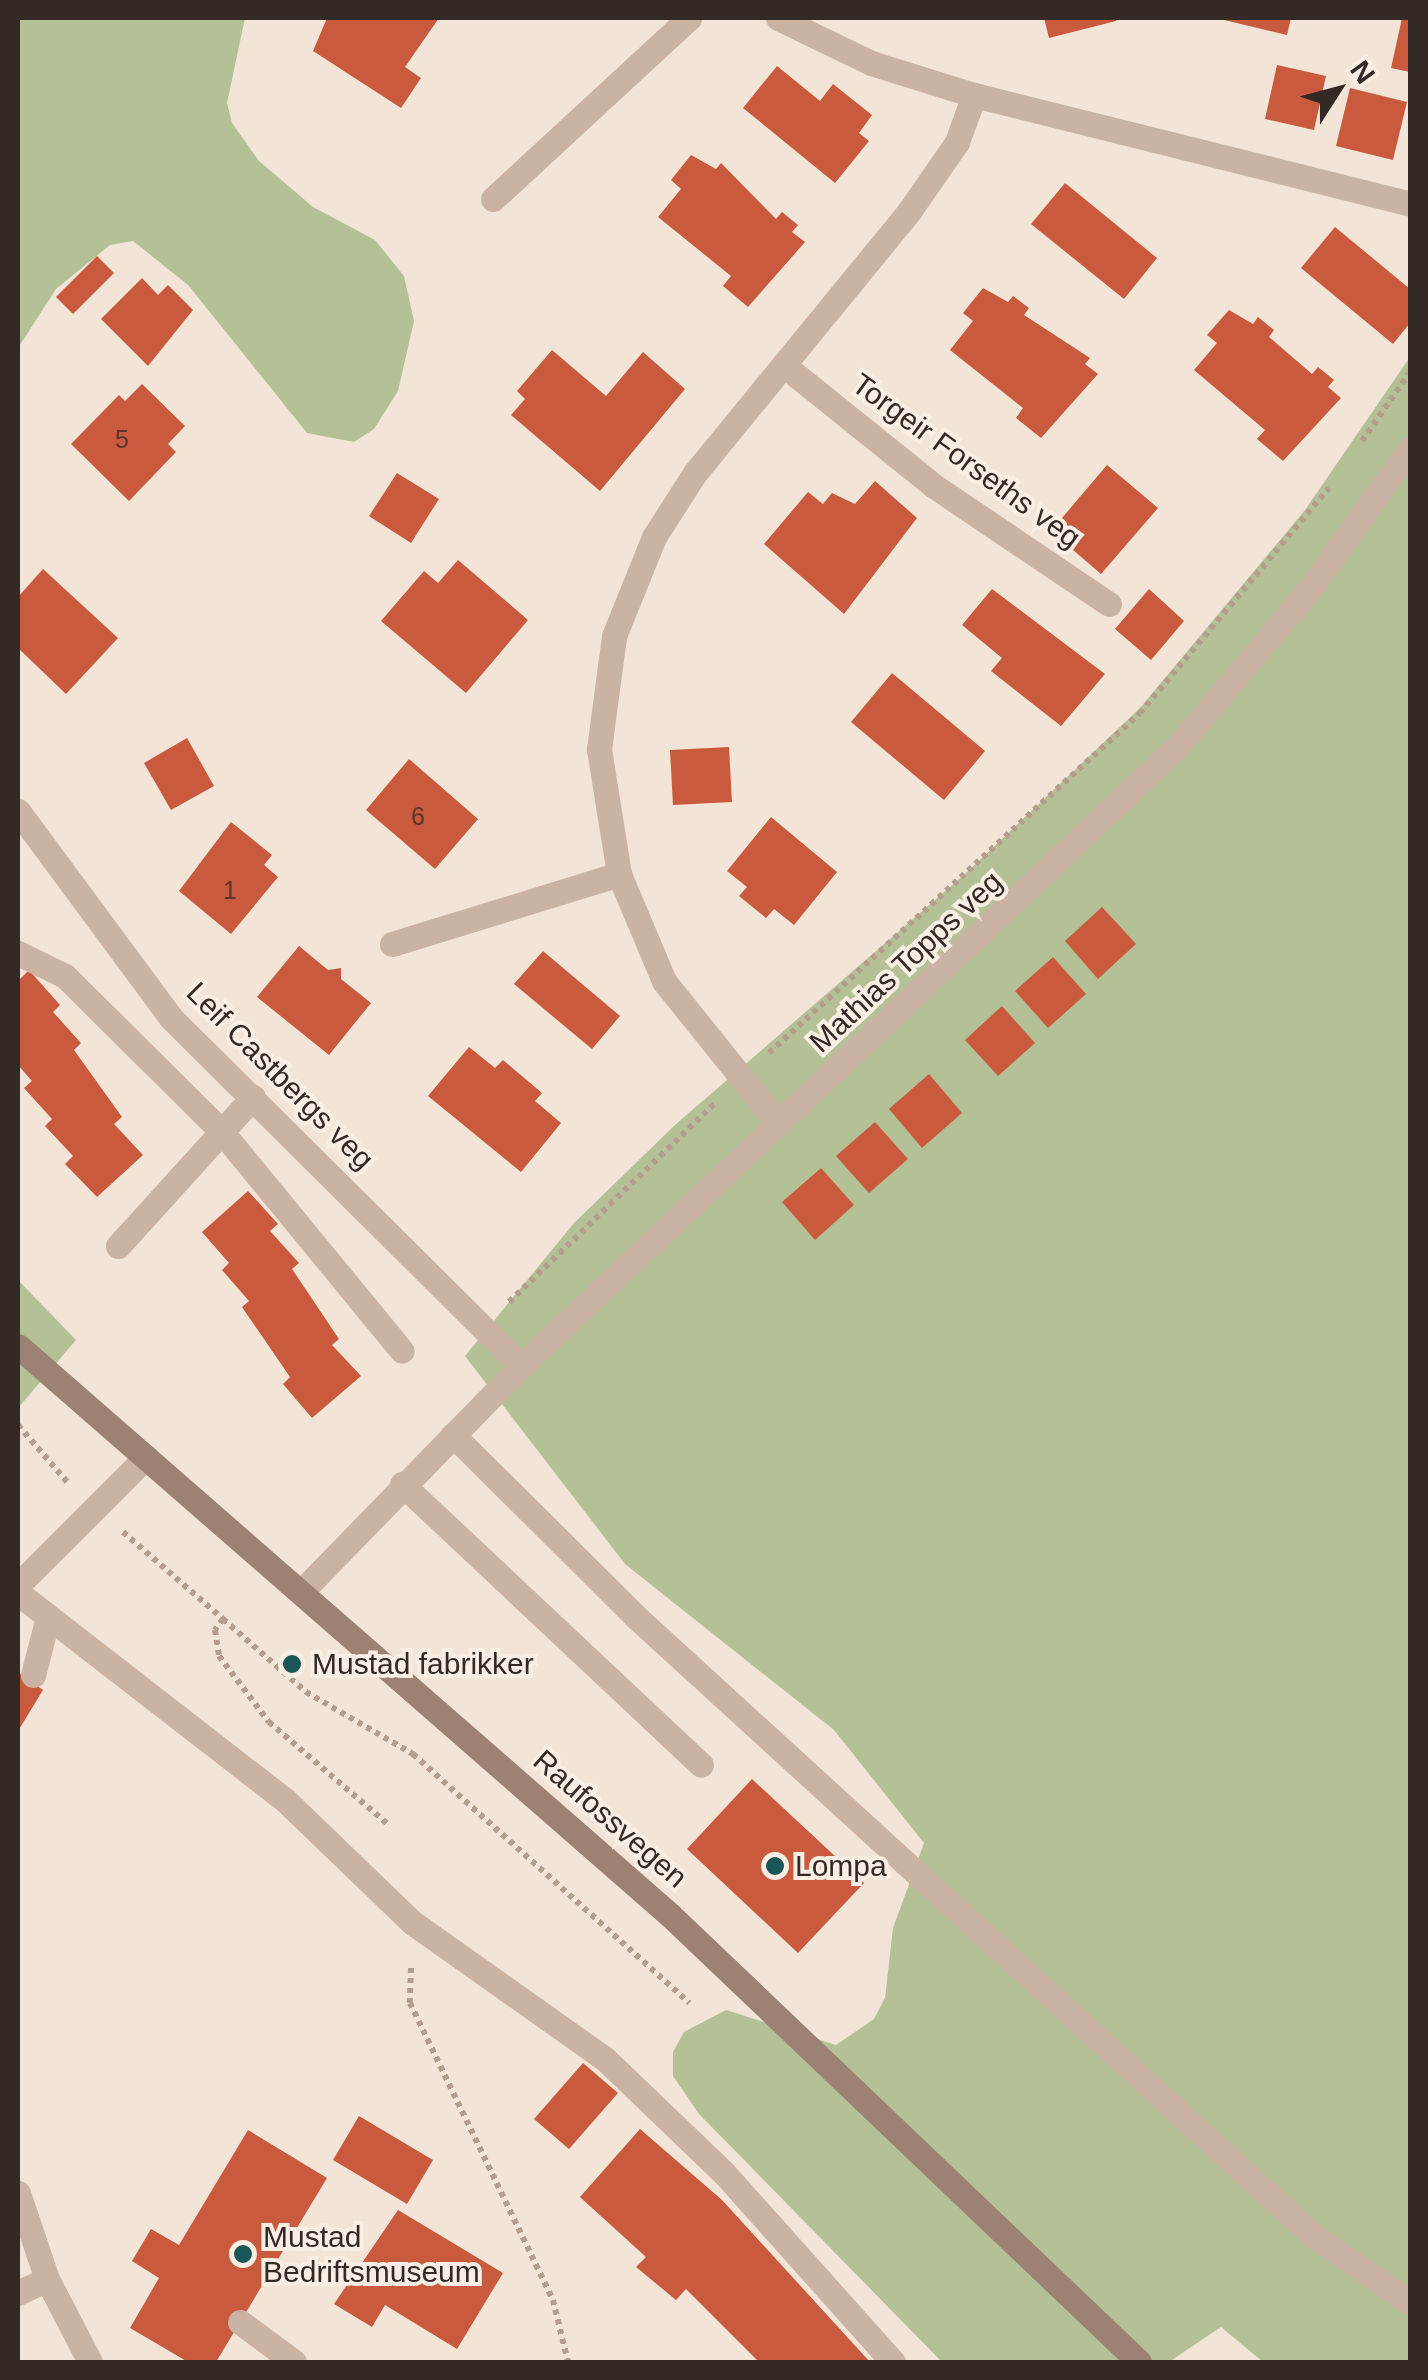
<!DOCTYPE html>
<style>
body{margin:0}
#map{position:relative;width:1428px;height:2380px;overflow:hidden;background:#f2e4d7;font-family:Arial,sans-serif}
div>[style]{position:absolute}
.green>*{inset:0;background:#b4c197}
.building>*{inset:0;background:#ca5a3d}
.path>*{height:6px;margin-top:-3px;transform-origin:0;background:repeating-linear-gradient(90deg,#b59d8d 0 5px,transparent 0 10px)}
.lane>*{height:25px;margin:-12.5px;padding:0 12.5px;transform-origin:12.5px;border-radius:12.5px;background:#cab3a3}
.street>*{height:25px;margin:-12.5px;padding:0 12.5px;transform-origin:12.5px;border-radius:12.5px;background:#cab3a3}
.secondary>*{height:25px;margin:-12.5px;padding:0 12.5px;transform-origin:12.5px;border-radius:12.5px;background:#9d8274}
.dots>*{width:28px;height:28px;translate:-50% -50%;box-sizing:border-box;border:5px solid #f9eee3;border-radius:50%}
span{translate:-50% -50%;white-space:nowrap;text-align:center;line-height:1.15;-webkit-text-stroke:8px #f9eee3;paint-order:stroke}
.number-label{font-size:25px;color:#5a362b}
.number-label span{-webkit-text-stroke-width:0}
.street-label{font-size:30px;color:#342a25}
.poi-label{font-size:30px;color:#342a25}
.left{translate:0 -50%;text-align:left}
.frame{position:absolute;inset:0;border:20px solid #342a25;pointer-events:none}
.north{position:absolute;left:1288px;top:40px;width:100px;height:100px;-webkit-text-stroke:8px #f9eee3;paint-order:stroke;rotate:54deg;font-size:28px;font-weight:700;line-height:40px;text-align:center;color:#342a25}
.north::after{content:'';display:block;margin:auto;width:35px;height:45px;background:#342a25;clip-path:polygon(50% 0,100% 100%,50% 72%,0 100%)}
</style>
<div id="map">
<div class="green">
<div style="clip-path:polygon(18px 18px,245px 18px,227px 103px,232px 123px,259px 161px,313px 207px,375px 240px,404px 276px,414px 321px,398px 391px,374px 429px,354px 442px,307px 433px,188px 285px,133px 241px,110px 245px,56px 289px,18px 348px)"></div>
<div style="clip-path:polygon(1410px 357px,1410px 2362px,1263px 2362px,1221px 2327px,1169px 2362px,942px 2362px,699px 2114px,673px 2076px,673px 2052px,684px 2032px,726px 2010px,836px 2045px,874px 2019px,885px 1998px,893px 1928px,924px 1843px,834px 1730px,625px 1564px,465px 1356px,574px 1223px,675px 1125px,965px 874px,1140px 708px,1305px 510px)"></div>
<div style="clip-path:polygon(18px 1280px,76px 1340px,18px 1408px)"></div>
</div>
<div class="building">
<div style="clip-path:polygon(327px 18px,439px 18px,405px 67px,421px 78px,401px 108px,313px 51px)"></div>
<div style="clip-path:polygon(1044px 18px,1115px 18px,1116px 21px,1049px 38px)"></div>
<div style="clip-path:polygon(1216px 18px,1291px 18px,1287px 35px)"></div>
<div style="clip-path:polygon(1402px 18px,1410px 18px,1410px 72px,1391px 68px)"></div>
<div style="clip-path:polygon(1277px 65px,1326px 76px,1314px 130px,1265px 119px)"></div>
<div style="clip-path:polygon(777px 66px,820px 101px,833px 84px,872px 115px,859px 133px,869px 141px,835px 183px,743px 108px)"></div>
<div style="clip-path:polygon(1350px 88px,1407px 102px,1393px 160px,1336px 146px)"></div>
<div style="clip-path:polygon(691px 155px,716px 169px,721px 163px,776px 219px,782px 212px,798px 225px,792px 232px,805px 242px,748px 307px,723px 286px,731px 276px,658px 217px,681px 189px,671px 180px)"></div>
<div style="clip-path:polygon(1065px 183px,1157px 258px,1124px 299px,1031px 224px)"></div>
<div style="clip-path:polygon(1335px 227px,1410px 289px,1410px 323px,1393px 344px,1301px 268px)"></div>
<div style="clip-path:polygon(97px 256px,114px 273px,73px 314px,56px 297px)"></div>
<div style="clip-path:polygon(142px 278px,158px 295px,168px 285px,193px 310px,148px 366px,101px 319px)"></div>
<div style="clip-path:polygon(983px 288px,1008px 302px,1013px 296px,1029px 308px,1024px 315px,1090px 358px,1085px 364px,1098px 374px,1041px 438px,1016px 418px,1023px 408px,950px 350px,973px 321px,963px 313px)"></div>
<div style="clip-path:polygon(1229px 310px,1253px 324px,1258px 317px,1274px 330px,1269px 337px,1312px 374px,1318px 367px,1334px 380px,1328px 387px,1341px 398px,1283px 461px,1257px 439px,1265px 430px,1194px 370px,1217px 343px,1207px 335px)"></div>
<div style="clip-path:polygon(552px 350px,606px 396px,643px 352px,685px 389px,600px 491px,511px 415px,525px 399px,517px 391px)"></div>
<div style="clip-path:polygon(142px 384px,185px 426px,168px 444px,176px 452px,129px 501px,71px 444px,119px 395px,125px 401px)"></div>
<div style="clip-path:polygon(1107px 465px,1158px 508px,1101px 574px,1051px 531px)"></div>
<div style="clip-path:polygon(397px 473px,439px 499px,411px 543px,369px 516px)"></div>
<div style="clip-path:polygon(875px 481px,917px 518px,844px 614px,764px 544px,808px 492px,823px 504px,832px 493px,855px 504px)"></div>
<div style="clip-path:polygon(458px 560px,528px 620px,466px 693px,381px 621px,424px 571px,438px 583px)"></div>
<div style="clip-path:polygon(43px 569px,118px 638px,66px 694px,18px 648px,18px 597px)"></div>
<div style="clip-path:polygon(992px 589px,1105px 674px,1061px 726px,991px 671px,1002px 658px,962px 625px)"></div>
<div style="clip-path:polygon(1149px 589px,1184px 621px,1151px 660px,1115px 629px)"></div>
<div style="clip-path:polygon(892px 673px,985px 751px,944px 800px,851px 722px)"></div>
<div style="clip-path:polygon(187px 738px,214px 786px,171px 810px,144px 763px)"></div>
<div style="clip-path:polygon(729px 747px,732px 802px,673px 805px,670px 750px)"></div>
<div style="clip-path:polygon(409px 759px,478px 819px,435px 869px,366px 810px)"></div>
<div style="clip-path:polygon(771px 817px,837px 872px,794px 925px,774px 909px,766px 918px,739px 896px,747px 887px,727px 871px)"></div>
<div style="clip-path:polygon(231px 822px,272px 855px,264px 865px,278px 877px,231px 934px,179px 891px)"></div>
<div style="clip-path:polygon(1102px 907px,1136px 944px,1098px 979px,1065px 941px)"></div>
<div style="clip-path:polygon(299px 946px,328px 970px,341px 968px,341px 979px,371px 1003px,329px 1055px,257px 997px)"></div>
<div style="clip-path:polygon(543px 951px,620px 1016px,592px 1049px,514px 984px)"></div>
<div style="clip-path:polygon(1053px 957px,1086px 994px,1048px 1028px,1015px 991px)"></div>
<div style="clip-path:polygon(29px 970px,60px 1005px,53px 1012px,81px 1043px,74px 1050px,122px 1117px,114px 1124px,143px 1155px,97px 1197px,65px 1164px,73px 1156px,45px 1126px,52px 1119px,24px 1088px,32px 1081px,18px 1065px,18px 981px)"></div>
<div style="clip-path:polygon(1002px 1006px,1035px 1043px,998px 1076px,965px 1040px)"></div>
<div style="clip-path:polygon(469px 1047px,495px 1068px,503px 1060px,542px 1093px,535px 1101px,561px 1123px,521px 1172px,428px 1096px)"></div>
<div style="clip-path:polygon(929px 1074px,962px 1113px,922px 1148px,889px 1109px)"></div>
<div style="clip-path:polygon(875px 1122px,908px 1159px,869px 1193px,836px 1156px)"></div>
<div style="clip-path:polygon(821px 1168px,854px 1205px,815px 1240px,782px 1202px)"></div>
<div style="clip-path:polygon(248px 1191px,278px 1224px,270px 1231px,299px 1263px,292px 1269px,339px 1339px,332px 1345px,361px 1376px,312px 1418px,283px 1384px,290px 1377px,242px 1307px,249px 1301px,222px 1270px,229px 1263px,202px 1232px)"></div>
<div style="clip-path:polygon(18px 1672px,43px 1690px,18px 1731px)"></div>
<div style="clip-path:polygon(752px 1779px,864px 1883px,798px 1953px,687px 1849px)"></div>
<div style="clip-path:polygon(583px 2063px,618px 2093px,569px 2149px,534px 2119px)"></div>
<div style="clip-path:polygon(359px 2116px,433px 2160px,407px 2204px,333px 2160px)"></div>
<div style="clip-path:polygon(640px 2129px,722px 2200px,870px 2362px,759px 2362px,686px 2289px,676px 2300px,636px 2267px,646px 2257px,580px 2197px)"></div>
<div style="clip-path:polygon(248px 2130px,327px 2178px,216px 2362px,188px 2362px,130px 2328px,159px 2278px,132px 2261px,151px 2229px,179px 2245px)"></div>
<div style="clip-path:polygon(398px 2210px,503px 2273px,457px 2349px,385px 2305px,372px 2327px,334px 2304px)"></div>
</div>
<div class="path">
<div style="left:1362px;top:441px;width:84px;rotate:-55.2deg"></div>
<div style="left:769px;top:1053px;width:503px;rotate:-42.5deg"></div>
<div style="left:1140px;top:713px;width:294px;rotate:-50deg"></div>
<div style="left:509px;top:1302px;width:288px;rotate:-44deg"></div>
<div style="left:18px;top:1425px;width:78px;rotate:49.2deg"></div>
<div style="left:123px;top:1532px;width:133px;rotate:41deg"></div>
<div style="left:223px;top:1619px;width:14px;rotate:126deg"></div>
<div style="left:215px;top:1630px;width:26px;rotate:81deg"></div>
<div style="left:219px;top:1656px;width:83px;rotate:52.9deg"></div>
<div style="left:269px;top:1722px;width:160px;rotate:40.7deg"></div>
<div style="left:223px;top:1619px;width:111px;rotate:41.3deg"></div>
<div style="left:306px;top:1692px;width:124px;rotate:30.1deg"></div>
<div style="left:413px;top:1754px;width:372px;rotate:42deg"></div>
<div style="left:411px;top:1968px;width:35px;rotate:92deg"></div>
<div style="left:410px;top:2003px;width:330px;rotate:64.3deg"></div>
<div style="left:553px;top:2300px;width:64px;rotate:76.4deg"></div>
</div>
<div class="lane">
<div style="left:493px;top:199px;width:267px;rotate:-42.7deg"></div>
<div style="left:786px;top:367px;width:190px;rotate:38.8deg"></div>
<div style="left:934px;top:486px;width:211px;rotate:34deg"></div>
<div style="left:392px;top:944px;width:238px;rotate:-17.1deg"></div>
<div style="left:18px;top:953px;width:52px;rotate:26.1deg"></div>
<div style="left:65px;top:976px;width:221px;rotate:44.8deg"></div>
<div style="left:222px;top:1132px;width:283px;rotate:50.6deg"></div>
<div style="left:118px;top:1246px;width:201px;rotate:-47.8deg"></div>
<div style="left:402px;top:1484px;width:410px;rotate:43.2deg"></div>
<div style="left:33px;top:1675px;width:60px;rotate:-75.5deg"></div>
<div style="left:413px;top:1923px;width:234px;rotate:35.3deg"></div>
<div style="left:604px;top:2058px;width:166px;rotate:43.8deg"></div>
<div style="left:724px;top:2173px;width:254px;rotate:48.2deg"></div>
<div style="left:18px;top:2193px;width:91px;rotate:71.4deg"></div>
<div style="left:47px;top:2279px;width:93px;rotate:62.6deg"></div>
<div style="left:18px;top:2293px;width:32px;rotate:-26deg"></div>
<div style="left:240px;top:2322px;width:67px;rotate:36.5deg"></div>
</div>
<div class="street">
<div style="left:778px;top:18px;width:103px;rotate:25.8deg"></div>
<div style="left:871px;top:63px;width:108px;rotate:17.3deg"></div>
<div style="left:974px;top:95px;width:449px;rotate:14deg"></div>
<div style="left:18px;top:811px;width:257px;rotate:53.5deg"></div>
<div style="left:171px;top:1018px;width:494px;rotate:44.8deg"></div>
<div style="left:778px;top:1123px;width:182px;rotate:-128.8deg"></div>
<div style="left:664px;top:981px;width:116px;rotate:-112.8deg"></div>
<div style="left:619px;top:874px;width:127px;rotate:-99.1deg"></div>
<div style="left:599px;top:749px;width:114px;rotate:-82.4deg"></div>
<div style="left:614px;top:636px;width:107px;rotate:-68deg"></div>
<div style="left:654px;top:537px;width:76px;rotate:-57.4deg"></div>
<div style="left:695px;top:473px;width:340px;rotate:-50.7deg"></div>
<div style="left:910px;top:210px;width:83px;rotate:-55.3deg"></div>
<div style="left:957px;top:142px;width:50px;rotate:-70.1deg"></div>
<div style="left:453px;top:1435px;width:257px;rotate:44.8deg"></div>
<div style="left:635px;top:1616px;width:921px;rotate:42.4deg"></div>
<div style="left:1315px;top:2237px;width:115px;rotate:34.4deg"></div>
<div style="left:18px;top:1585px;width:181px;rotate:-45deg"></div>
<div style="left:301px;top:1592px;width:315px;rotate:-45.8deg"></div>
<div style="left:521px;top:1366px;width:902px;rotate:-43.34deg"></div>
<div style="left:1177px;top:747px;width:210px;rotate:-50deg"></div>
<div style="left:1312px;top:586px;width:169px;rotate:-54.6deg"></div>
<div style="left:18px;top:1593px;width:338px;rotate:37.8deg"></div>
<div style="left:285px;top:1800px;width:178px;rotate:43.9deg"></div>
</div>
<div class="secondary">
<div style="left:18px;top:1346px;width:865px;rotate:41.11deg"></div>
<div style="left:670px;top:1915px;width:648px;rotate:43.62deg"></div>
</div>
<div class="dots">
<div style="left:292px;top:1664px;background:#1a5557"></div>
<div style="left:775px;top:1866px;background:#1a5557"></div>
<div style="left:243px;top:2254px;background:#1a5557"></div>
</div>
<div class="number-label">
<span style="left:122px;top:439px">5</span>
<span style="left:418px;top:816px">6</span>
<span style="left:230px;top:890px">1</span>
</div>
<div class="street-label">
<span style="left:966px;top:461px;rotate:36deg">Torgeir Forseths veg</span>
<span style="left:906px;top:962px;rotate:-43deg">Mathias Topps veg</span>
<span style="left:280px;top:1076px;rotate:45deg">Leif Castbergs veg</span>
<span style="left:610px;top:1819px;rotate:41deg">Raufossvegen</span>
</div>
<div class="poi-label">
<span class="left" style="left:312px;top:1664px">Mustad fabrikker</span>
<span class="left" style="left:795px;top:1866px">Lompa</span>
<span class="left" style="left:263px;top:2254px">Mustad<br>Bedriftsmuseum</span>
</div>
<div class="frame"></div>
<div class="north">N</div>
</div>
